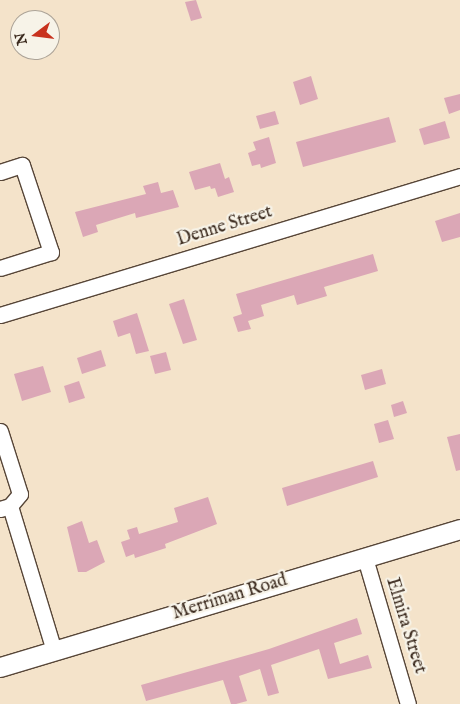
<!DOCTYPE html>
<style>
body{margin:0}
#map{position:relative;width:460px;height:704px;overflow:hidden;background:#f4e3ca;font-family:"IM FELL English",serif}
div>[style]{position:absolute}
.building>*{inset:0;background:#dba7b6}
.roads{filter:drop-shadow(1px 0 #574638) drop-shadow(-1px 0 #574638) drop-shadow(0 1px #574638) drop-shadow(0 -1px #574638)}
.minor>*{height:15px;margin:-7.5px;padding:0 7.5px;transform-origin:7.5px;border-radius:7.5px;background:#fff}
.major>*{height:19px;margin:-9.5px;padding:0 9.5px;transform-origin:9.5px;border-radius:9.5px;background:#fff}
span{translate:-50% -50%;white-space:nowrap;text-align:center;line-height:1.15;-webkit-text-stroke:4.5px #f7f3e8;paint-order:stroke}
.street-label{font-size:18px;color:#3b2a1e}
.north{position:absolute;left:10px;top:10px;width:50px;height:50px;box-sizing:border-box;background:#f7f3e8;border:1px solid #aca397;border-radius:50%;rotate:255deg;font-size:14px;font-weight:700;line-height:20px;text-align:center;color:#3b2a1e}
.north::after{content:'';display:block;margin:auto;width:18px;height:22px;background:#c8321e;clip-path:polygon(50% 0,100% 100%,50% 72%,0 100%)}
</style>
<div id="map">
<div class="building">
<div style="clip-path:polygon(196px 0,202px 18px,191px 21px,185px 2px)"></div>
<div style="clip-path:polygon(311px 76px,318px 99px,300px 105px,293px 82px)"></div>
<div style="clip-path:polygon(460px 94px,460px 110px,449px 114px,444px 98px)"></div>
<div style="clip-path:polygon(275px 111px,279px 124px,260px 129px,256px 116px)"></div>
<div style="clip-path:polygon(389px 117px,396px 142px,303px 167px,296px 142px)"></div>
<div style="clip-path:polygon(445px 121px,450px 138px,424px 145px,419px 129px)"></div>
<div style="clip-path:polygon(269px 137px,276px 163px,261px 168px,260px 164px,252px 166px,248px 153px,256px 150px,253px 142px)"></div>
<div style="clip-path:polygon(220px 163px,225px 179px,229px 177px,234px 192px,218px 197px,215px 188px,211px 189px,210px 186px,195px 190px,189px 172px)"></div>
<div style="clip-path:polygon(158px 182px,161px 193px,173px 190px,179px 207px,136px 218px,135px 213px,96px 225px,98px 232px,83px 237px,75px 212px,146px 194px,143px 186px)"></div>
<div style="clip-path:polygon(460px 213px,460px 237px,442px 242px,435px 221px)"></div>
<div style="clip-path:polygon(373px 254px,378px 271px,324px 287px,327px 296px,297px 305px,294px 295px,261px 305px,264px 316px,248px 321px,251px 329px,238px 332px,233px 317px,242px 314px,236px 294px)"></div>
<div style="clip-path:polygon(184px 299px,197px 340px,183px 344px,169px 304px)"></div>
<div style="clip-path:polygon(137px 313px,149px 351px,136px 354px,130px 333px,118px 337px,113px 321px)"></div>
<div style="clip-path:polygon(101px 350px,106px 366px,82px 374px,77px 358px)"></div>
<div style="clip-path:polygon(166px 352px,171px 370px,155px 374px,150px 356px)"></div>
<div style="clip-path:polygon(43px 366px,51px 392px,22px 401px,14px 374px)"></div>
<div style="clip-path:polygon(382px 369px,386px 384px,365px 390px,361px 375px)"></div>
<div style="clip-path:polygon(79px 381px,85px 398px,69px 403px,64px 386px)"></div>
<div style="clip-path:polygon(403px 401px,407px 413px,394px 417px,391px 405px)"></div>
<div style="clip-path:polygon(388px 420px,394px 439px,379px 443px,374px 424px)"></div>
<div style="clip-path:polygon(460px 434px,460px 470px,456px 471px,447px 437px)"></div>
<div style="clip-path:polygon(373px 461px,378px 477px,287px 506px,282px 488px)"></div>
<div style="clip-path:polygon(208px 497px,217px 524px,165px 544px,166px 548px,135px 558px,134px 554px,126px 557px,121px 542px,130px 539px,127px 530px,137px 527px,139px 534px,178px 522px,174px 508px)"></div>
<div style="clip-path:polygon(82px 521px,89px 543px,97px 540px,105px 562px,86px 572px,78px 572px,67px 527px)"></div>
<div style="clip-path:polygon(357px 618px,362px 634px,334px 643px,340px 664px,368px 655px,372px 668px,328px 679px,319px 649px,271px 665px,279px 693px,268px 696px,260px 669px,239px 676px,247px 701px,236px 704px,231px 704px,223px 680px,146px 701px,141px 685px,269px 649px)"></div>
</div>
<div class="roads">
<div class="minor">
<div style="left:0;top:172px;width:23px;rotate:-18deg"></div>
<div style="left:22px;top:165px;width:92px;rotate:71.6deg"></div>
<div style="left:51px;top:252px;width:53px;rotate:162.6deg"></div>
<div style="left:0;top:315px;width:481px;rotate:-16.8deg"></div>
<div style="left:0;top:431px;width:66px;rotate:72.4deg"></div>
<div style="left:20px;top:494px;width:16px;rotate:130deg"></div>
<div style="left:0;top:509px;width:10px;rotate:-17deg"></div>
<div style="left:10px;top:506px;width:152px;rotate:73.1deg"></div>
<div style="left:365px;top:558px;width:152px;rotate:73.6deg"></div>
</div>
<div class="major">
<div style="left:0;top:667px;width:480px;rotate:-16.7deg"></div>
</div>
</div>
<div class="street-label">
<span style="left:225px;top:227px;rotate:-17deg">Denne Street</span>
<span style="left:230px;top:598px;rotate:-17deg">Merriman Road</span>
<span style="left:405px;top:626px;rotate:73deg">Elmira Street</span>
</div>
<div class="north">N</div>
</div>
